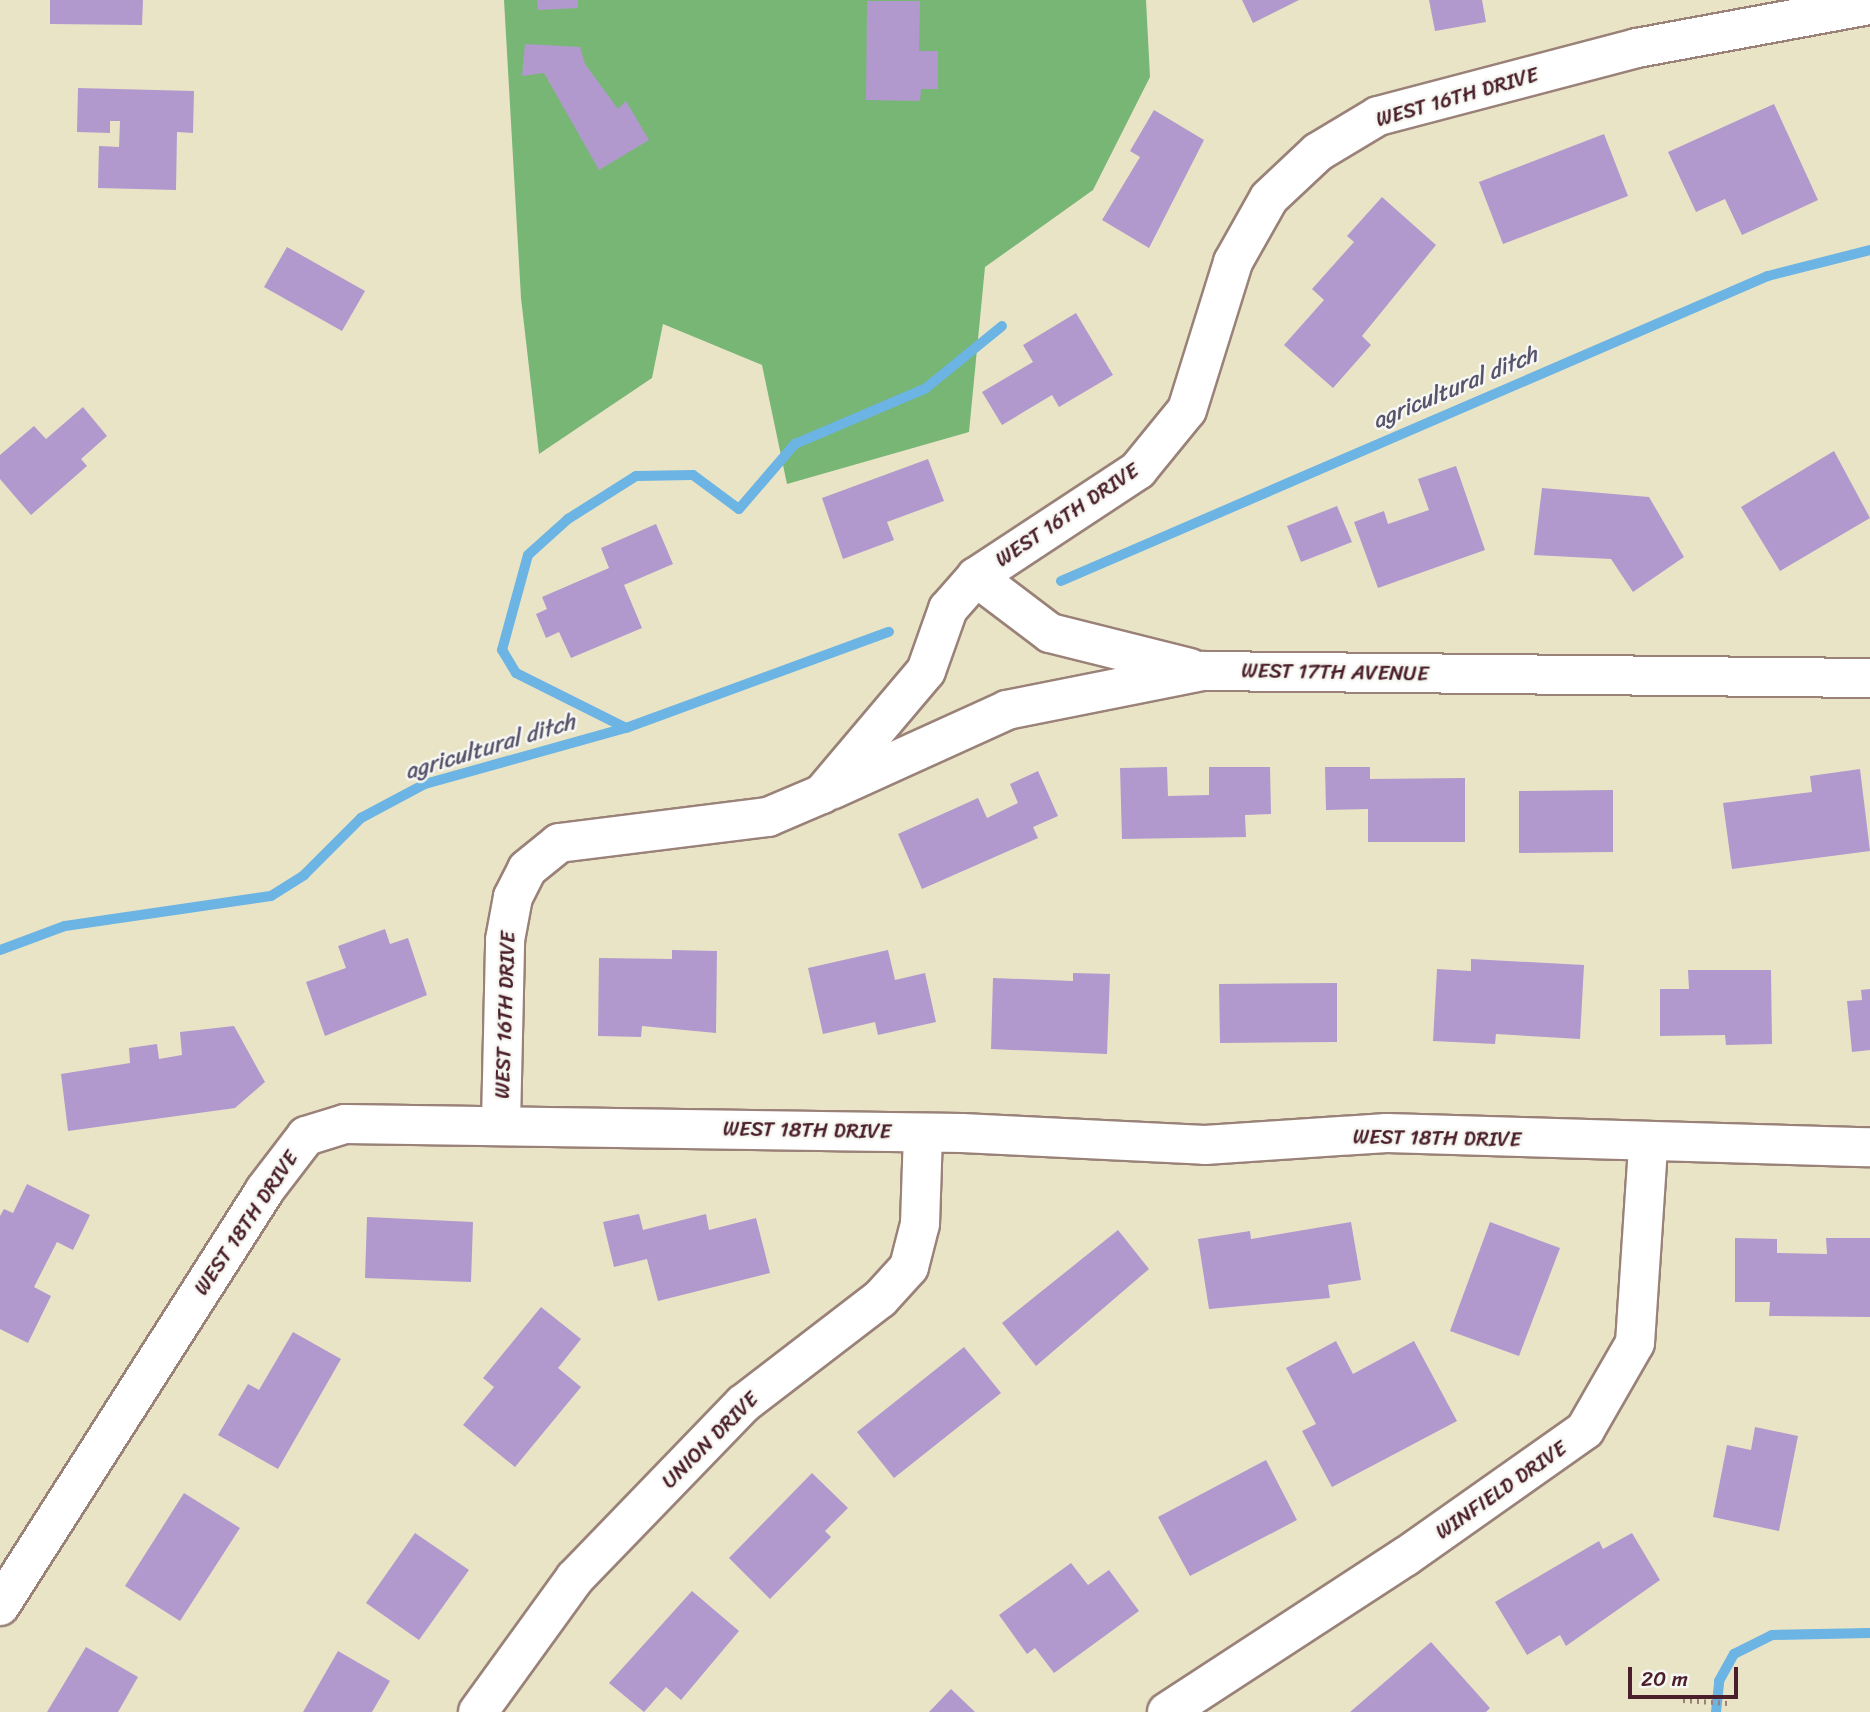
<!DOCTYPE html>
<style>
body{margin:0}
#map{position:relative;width:1870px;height:1712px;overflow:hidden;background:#eae4c7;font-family:Sriracha,sans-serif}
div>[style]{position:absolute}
.forest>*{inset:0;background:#78b676}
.stream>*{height:10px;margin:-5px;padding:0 5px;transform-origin:5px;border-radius:5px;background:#6bb4e3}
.building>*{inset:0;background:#b199cd}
.path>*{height:4.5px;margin-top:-2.25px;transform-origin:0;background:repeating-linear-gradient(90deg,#9a8279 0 2px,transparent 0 7px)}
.roads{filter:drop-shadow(2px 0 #9a8279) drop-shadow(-2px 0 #9a8279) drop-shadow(0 2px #9a8279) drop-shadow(0 -2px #9a8279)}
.minor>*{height:38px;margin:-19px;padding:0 19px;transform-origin:19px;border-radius:19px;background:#fff}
span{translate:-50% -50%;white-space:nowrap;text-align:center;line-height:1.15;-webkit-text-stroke:5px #f6f6f2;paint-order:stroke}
.street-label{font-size:21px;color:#4a1f2b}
.water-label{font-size:23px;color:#56536b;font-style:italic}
.scale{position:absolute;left:1628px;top:1667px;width:110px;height:32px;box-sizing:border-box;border:4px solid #4a1f2b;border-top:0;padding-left:9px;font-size:21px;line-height:24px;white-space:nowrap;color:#4a1f2b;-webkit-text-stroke:5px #f6f6f2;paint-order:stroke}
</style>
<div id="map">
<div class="forest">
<div style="clip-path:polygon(504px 0,1146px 0,1150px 77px,1093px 190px,985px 267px,969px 432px,787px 484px,762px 365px,663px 324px,652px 378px,539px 454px,521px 298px)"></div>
</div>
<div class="stream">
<div style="left:1061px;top:581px;width:770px;rotate:-23.34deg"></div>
<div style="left:1768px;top:276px;width:105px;rotate:-14.3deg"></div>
<div style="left:626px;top:728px;width:123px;rotate:-153.4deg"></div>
<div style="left:516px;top:673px;width:27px;rotate:-121deg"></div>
<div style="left:502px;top:650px;width:98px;rotate:-74.7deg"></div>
<div style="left:528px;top:555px;width:54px;rotate:-42deg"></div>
<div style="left:568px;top:519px;width:80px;rotate:-32.3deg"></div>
<div style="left:636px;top:476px;width:57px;rotate:-1deg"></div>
<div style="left:693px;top:475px;width:57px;rotate:36.5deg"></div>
<div style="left:739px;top:509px;width:86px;rotate:-49.3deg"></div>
<div style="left:795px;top:444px;width:142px;rotate:-23.1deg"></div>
<div style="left:926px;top:388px;width:98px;rotate:-39.2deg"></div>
<div style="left:0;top:950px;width:69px;rotate:-20.3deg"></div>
<div style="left:65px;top:926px;width:208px;rotate:-8.3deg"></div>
<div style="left:271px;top:896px;width:39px;rotate:-32deg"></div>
<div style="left:304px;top:875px;width:81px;rotate:-45deg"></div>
<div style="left:361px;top:818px;width:72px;rotate:-28deg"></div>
<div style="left:425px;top:784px;width:209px;rotate:-15.6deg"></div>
<div style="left:626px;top:728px;width:280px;rotate:-20.1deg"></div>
<div style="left:1716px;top:1712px;width:31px;rotate:-84deg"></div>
<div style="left:1719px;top:1681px;width:31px;rotate:-61deg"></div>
<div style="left:1734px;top:1654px;width:42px;rotate:-26.6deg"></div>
<div style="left:1772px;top:1635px;width:98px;rotate:-1.2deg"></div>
</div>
<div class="building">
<div style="clip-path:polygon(50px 0,143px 0,142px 25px,50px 24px)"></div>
<div style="clip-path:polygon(537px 0,578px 0,578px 8px,538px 10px)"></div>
<div style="clip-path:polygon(1242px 0,1299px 0,1253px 23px)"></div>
<div style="clip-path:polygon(1429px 0,1482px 0,1486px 22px,1435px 31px)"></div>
<div style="clip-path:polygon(867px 1px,920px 1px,919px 51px,938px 51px,938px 89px,921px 89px,920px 101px,866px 100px)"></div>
<div style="clip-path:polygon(525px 44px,580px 47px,585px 64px,618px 109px,626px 101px,649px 140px,599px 170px,544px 73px,522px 76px)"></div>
<div style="clip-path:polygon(78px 88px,194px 91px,193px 133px,177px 132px,176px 190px,98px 188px,99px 146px,119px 147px,120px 121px,110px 121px,110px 133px,77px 132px)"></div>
<div style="clip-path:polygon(1774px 104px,1818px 200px,1742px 235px,1725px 199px,1696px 212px,1668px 152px)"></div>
<div style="clip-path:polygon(1154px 110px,1204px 140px,1149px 248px,1102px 220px,1140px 157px,1130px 151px)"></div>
<div style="clip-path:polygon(1604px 134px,1628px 196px,1503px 244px,1479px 182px)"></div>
<div style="clip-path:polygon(1382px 197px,1436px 245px,1362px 336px,1371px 345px,1333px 388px,1284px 345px,1324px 300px,1312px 289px,1354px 242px,1347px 236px)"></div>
<div style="clip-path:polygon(287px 247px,365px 291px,342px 331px,264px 287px)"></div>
<div style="clip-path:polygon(1076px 313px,1113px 375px,1059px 407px,1052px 395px,1002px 425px,982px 392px,1033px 362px,1023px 345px)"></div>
<div style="clip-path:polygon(83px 407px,107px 436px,81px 459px,87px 466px,31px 515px,0 479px,0 455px,34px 426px,46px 439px)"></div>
<div style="clip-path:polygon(1834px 451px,1870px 518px,1780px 571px,1741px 507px)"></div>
<div style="clip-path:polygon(928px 459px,944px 501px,887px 522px,894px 540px,843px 559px,822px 498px)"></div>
<div style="clip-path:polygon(1456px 466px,1485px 550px,1378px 588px,1354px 522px,1384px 511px,1388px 524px,1429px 510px,1418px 479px)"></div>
<div style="clip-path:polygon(1542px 488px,1649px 497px,1684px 557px,1633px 592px,1611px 559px,1534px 555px)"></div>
<div style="clip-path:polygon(1337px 506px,1352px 542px,1301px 562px,1287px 526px)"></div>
<div style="clip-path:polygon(656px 524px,673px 564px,624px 585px,642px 628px,571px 658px,559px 632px,546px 638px,536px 614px,547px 609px,542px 597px,609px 568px,601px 548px)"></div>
<div style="clip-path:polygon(1167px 767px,1168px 796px,1209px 795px,1209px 767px,1270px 767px,1271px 814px,1245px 815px,1246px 837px,1122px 839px,1120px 768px)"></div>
<div style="clip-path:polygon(1325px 767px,1370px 767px,1370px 779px,1465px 778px,1465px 842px,1368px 842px,1368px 809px,1326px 810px)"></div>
<div style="clip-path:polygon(1860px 769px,1870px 851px,1732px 869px,1723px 803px,1812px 792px,1810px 776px)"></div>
<div style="clip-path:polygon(1038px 771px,1058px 816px,1033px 827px,1038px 838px,922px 889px,898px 834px,978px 798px,987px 818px,1018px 803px,1010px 784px)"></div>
<div style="clip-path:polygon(1613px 790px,1613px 852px,1519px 853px,1519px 791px)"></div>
<div style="clip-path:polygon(385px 929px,390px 944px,408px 938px,427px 995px,325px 1036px,306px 982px,346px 968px,338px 946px)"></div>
<div style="clip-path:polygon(672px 950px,717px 951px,716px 1033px,642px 1026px,641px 1037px,598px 1036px,599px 958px,672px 959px)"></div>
<div style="clip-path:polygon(888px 950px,895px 980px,925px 973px,936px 1022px,878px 1035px,875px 1022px,823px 1034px,808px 968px)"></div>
<div style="clip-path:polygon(1471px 959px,1584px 965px,1580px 1039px,1496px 1034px,1495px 1044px,1433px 1041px,1437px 969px,1471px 971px)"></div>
<div style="clip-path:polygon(1688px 970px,1771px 970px,1772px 1044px,1726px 1045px,1725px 1035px,1660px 1036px,1660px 989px,1689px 989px)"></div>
<div style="clip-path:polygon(1073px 973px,1110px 974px,1107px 1054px,991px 1049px,993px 978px,1073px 981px)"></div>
<div style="clip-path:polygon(1337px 983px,1337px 1042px,1220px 1043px,1219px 984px)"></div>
<div style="clip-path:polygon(1870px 989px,1870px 1050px,1852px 1052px,1847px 1001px,1862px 1000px,1861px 990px)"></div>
<div style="clip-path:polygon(234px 1026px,265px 1082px,235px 1108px,68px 1131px,61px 1074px,130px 1063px,129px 1048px,157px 1044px,159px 1059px,182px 1055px,180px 1032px)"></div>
<div style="clip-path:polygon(27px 1184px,90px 1215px,73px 1250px,57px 1242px,34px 1287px,51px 1296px,28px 1343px,0 1329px,0 1216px,4px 1209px,13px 1213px)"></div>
<div style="clip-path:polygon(639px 1214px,643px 1230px,706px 1214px,709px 1230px,756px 1218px,770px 1273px,658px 1301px,647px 1259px,614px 1267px,603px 1222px)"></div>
<div style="clip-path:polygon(367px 1217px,473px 1222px,471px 1282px,365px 1278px)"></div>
<div style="clip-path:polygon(1351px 1222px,1361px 1280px,1328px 1285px,1330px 1298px,1209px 1309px,1198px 1239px,1250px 1231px,1251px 1239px)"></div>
<div style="clip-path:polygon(1490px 1222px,1560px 1248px,1519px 1356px,1450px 1331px)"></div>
<div style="clip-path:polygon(1118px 1230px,1149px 1269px,1036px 1366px,1002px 1323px)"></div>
<div style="clip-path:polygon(1735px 1238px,1777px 1239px,1777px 1253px,1827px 1254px,1826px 1238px,1870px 1238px,1870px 1317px,1769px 1316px,1770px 1302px,1735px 1302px)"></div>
<div style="clip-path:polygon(541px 1307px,581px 1339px,558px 1368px,581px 1387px,515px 1467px,463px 1425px,494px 1387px,483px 1378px)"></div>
<div style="clip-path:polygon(293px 1332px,341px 1359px,278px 1469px,218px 1435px,248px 1384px,259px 1390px)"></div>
<div style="clip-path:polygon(1336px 1341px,1353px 1374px,1414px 1341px,1457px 1421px,1332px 1487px,1302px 1431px,1316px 1424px,1286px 1368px)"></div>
<div style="clip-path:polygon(964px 1347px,1001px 1393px,894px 1478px,857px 1432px)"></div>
<div style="clip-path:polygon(1755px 1427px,1798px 1436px,1779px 1531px,1713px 1517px,1727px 1445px,1751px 1450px)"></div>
<div style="clip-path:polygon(1266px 1460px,1297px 1520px,1190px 1576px,1158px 1517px)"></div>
<div style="clip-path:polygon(812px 1473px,848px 1508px,825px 1531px,831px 1537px,770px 1599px,729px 1558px)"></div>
<div style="clip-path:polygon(184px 1493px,240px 1528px,180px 1621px,125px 1586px)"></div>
<div style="clip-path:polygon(415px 1533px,469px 1570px,419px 1640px,366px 1603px)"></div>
<div style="clip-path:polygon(1632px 1533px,1660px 1580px,1566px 1646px,1560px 1635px,1527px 1655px,1495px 1602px,1599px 1541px,1603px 1549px)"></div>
<div style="clip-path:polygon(1071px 1563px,1088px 1585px,1109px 1570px,1139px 1611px,1054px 1673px,1035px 1648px,1027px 1654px,999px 1615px)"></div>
<div style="clip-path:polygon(692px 1591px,739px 1631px,681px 1700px,666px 1687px,644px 1712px,609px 1683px)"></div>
<div style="clip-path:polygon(1431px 1642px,1490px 1708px,1486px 1712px,1350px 1712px)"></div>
<div style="clip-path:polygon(86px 1647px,138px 1677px,118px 1712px,47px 1712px)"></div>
<div style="clip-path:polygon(338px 1651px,390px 1681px,372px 1712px,303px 1712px)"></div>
<div style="clip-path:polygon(951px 1689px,975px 1712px,929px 1712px)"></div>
</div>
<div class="path">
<div style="left:1683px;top:1700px;width:45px;rotate:3.8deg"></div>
</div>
<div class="roads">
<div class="minor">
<div style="left:976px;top:577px;width:93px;rotate:37.1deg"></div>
<div style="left:1050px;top:633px;width:144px;rotate:14deg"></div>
<div style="left:831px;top:790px;width:193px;rotate:-24.4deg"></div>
<div style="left:1007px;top:710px;width:199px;rotate:-11.3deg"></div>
<div style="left:1202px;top:671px;width:668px;rotate:0.6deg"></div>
<div style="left:501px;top:1123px;width:183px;rotate:-88.7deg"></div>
<div style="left:505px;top:940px;width:44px;rotate:-79.5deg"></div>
<div style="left:513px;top:897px;width:31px;rotate:-63deg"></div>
<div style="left:527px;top:869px;width:41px;rotate:-39.1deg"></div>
<div style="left:559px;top:843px;width:211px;rotate:-7.1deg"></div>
<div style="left:768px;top:817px;width:59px;rotate:-23.1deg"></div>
<div style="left:822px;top:794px;width:161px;rotate:-49.8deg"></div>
<div style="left:926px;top:671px;width:66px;rotate:-70.5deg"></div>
<div style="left:948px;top:609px;width:43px;rotate:-48.8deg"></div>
<div style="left:976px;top:577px;width:194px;rotate:-33.4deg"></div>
<div style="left:1138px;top:470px;width:77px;rotate:-50.8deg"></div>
<div style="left:1187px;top:410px;width:155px;rotate:-72.7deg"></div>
<div style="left:1233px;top:262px;width:73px;rotate:-60.6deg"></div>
<div style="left:1269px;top:198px;width:67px;rotate:-43.2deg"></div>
<div style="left:1318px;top:152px;width:70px;rotate:-31deg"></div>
<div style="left:1378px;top:116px;width:268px;rotate:-14.7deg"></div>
<div style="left:1637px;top:48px;width:237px;rotate:-10.5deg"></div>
<div style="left:0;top:1606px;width:492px;rotate:-57.5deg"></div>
<div style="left:264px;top:1191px;width:69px;rotate:-52.6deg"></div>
<div style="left:306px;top:1136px;width:41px;rotate:-17.1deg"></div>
<div style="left:345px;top:1124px;width:617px;rotate:0.84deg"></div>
<div style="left:962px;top:1133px;width:243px;rotate:2.8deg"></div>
<div style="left:1205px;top:1145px;width:182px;rotate:-3.8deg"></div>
<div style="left:1387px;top:1133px;width:483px;rotate:1.7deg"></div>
<div style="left:478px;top:1712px;width:165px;rotate:-54.1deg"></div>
<div style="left:575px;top:1578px;width:242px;rotate:-46deg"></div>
<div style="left:743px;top:1404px;width:173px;rotate:-37.5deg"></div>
<div style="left:880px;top:1299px;width:43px;rotate:-47.8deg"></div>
<div style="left:909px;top:1267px;width:44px;rotate:-75.7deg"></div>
<div style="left:920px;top:1224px;width:91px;rotate:-88.1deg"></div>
<div style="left:1167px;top:1712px;width:284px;rotate:-33.1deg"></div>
<div style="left:1405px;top:1557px;width:220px;rotate:-35.2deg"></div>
<div style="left:1585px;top:1430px;width:100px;rotate:-60.1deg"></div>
<div style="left:1635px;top:1343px;width:198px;rotate:-86.2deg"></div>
</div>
</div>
<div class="street-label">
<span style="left:1457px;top:97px;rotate:-16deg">WEST 16TH DRIVE</span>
<span style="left:1067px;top:515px;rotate:-34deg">WEST 16TH DRIVE</span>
<span style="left:1335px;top:672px;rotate:1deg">WEST 17TH AVENUE</span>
<span style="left:505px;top:1015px;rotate:-88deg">WEST 16TH DRIVE</span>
<span style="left:807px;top:1130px;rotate:1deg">WEST 18TH DRIVE</span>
<span style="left:1437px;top:1138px;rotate:1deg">WEST 18TH DRIVE</span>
<span style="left:246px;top:1223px;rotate:-56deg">WEST 18TH DRIVE</span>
<span style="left:710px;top:1440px;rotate:-45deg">UNION DRIVE</span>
<span style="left:1501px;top:1490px;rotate:-35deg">WINFIELD DRIVE</span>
</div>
<div class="water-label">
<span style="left:1455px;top:388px;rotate:-23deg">agricultural ditch</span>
<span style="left:490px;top:747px;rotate:-17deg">agricultural ditch</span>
</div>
<div class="scale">20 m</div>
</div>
